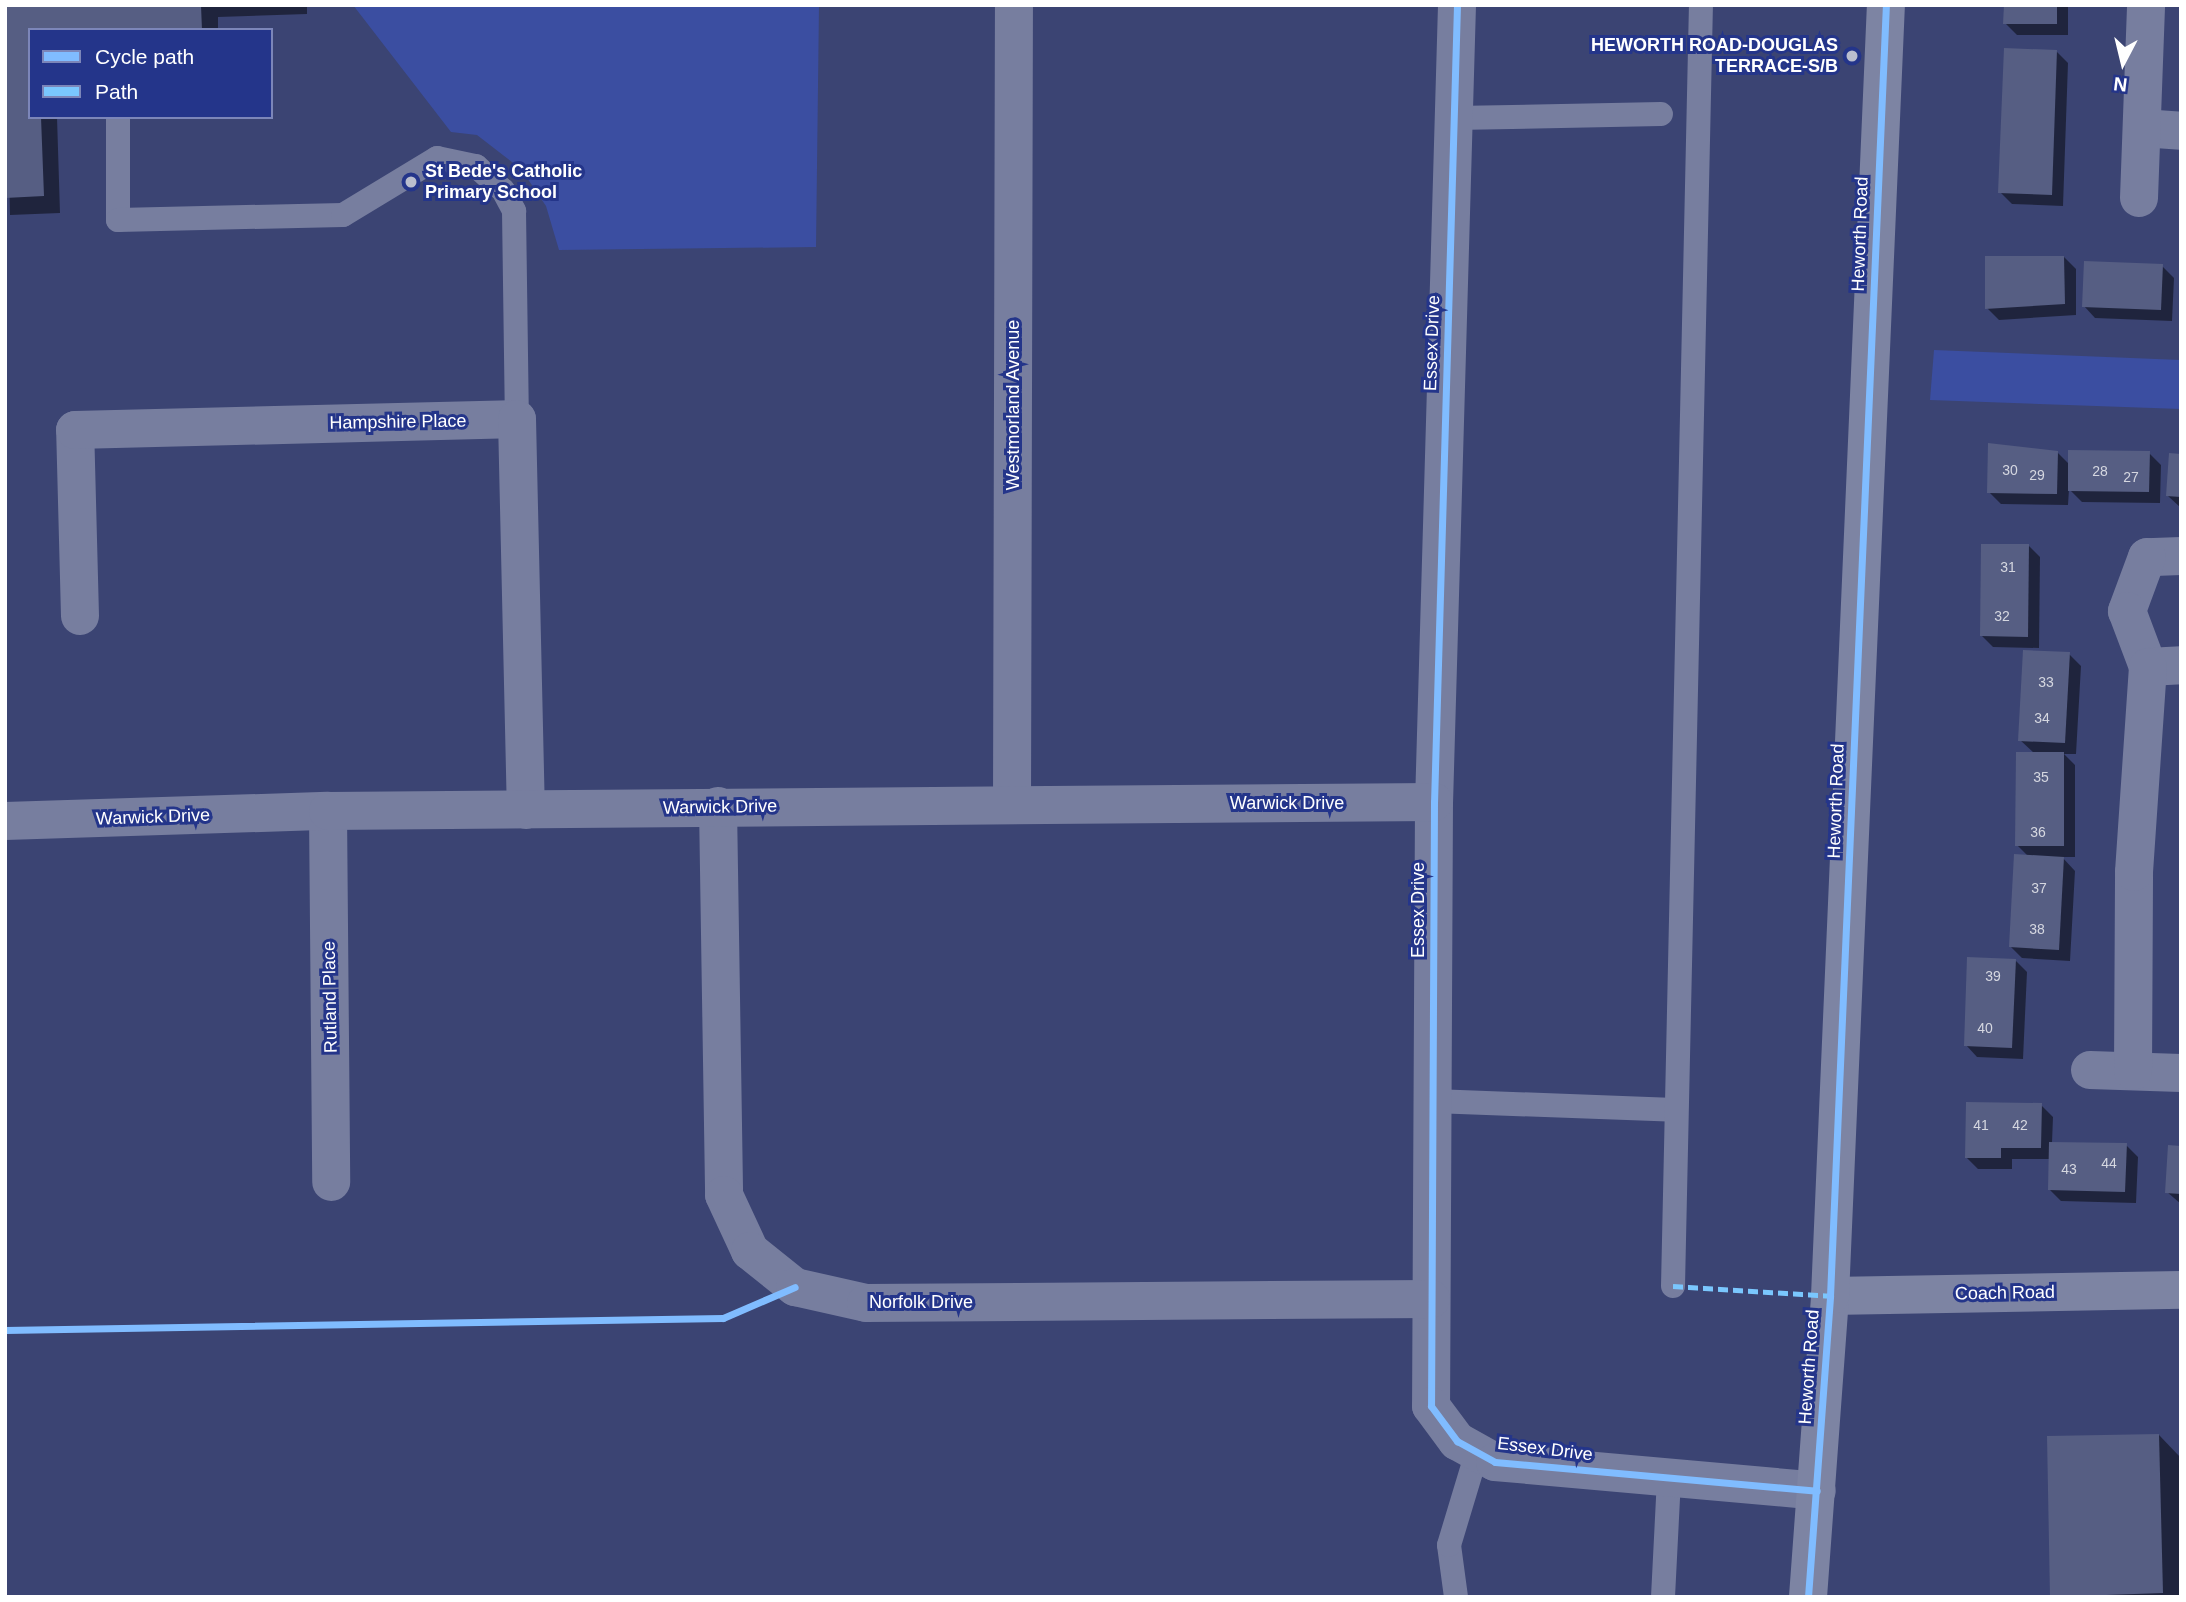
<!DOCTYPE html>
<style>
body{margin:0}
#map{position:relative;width:2186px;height:1602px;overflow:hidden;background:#3b4473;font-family:Helvetica,sans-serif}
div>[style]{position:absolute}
.green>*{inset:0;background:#3b4ea1}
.shadow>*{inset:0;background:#0007}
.building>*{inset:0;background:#565e83}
.lane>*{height:24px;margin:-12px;padding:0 12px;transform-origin:12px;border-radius:12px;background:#777e9f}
.street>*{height:38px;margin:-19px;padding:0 19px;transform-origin:19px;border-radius:19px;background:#777e9f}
.secondary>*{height:38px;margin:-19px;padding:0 19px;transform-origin:19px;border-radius:19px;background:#7d84a3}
.quiet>*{height:5px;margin-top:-2.5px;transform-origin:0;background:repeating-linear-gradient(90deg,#7ac7fe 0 10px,transparent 0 15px)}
.cycleway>*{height:7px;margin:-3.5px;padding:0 3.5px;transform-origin:3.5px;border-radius:3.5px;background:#80bcff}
.dots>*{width:19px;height:19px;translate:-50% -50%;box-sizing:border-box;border:4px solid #24358a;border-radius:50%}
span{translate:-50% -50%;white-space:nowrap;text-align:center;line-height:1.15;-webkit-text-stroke:6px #24358a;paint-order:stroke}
.number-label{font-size:14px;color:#d5d7e0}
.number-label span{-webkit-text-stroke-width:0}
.poi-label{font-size:18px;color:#fff;font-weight:700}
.right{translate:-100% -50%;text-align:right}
.left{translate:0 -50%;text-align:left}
.street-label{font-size:18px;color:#fff}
.frame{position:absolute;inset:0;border:7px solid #fff;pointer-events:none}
.legend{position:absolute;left:28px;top:28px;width:245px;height:91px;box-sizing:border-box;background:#24358a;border:2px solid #7c86b9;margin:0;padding:9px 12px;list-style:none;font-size:21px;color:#fff}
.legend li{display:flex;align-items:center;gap:14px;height:35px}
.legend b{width:35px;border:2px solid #7c86b9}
.north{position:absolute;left:2088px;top:28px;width:70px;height:70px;-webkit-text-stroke:5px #24358a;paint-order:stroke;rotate:187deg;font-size:19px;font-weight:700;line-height:28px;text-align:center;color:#fff}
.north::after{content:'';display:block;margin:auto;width:24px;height:32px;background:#fff;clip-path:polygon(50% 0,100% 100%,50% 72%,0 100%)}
</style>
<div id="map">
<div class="green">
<div style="clip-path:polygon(353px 5px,819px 5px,816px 247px,559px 250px,546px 206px,521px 169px,477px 135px,451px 132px)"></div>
<div style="clip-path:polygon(1934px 350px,2181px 360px,2181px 409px,1930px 400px)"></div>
</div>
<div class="shadow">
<div style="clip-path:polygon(5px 5px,307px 5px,307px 14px,218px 17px,218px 30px,30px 30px,30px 117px,57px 117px,60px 213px,10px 215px)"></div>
<div style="clip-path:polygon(2005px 5px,2068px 5px,2068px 35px,2017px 35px,2005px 23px)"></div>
<div style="clip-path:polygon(2056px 51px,2068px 63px,2063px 206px,2012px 204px,2000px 192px)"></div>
<div style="clip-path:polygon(2064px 257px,2076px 269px,2076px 315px,1999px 320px,1987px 308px)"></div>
<div style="clip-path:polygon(2162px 266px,2174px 278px,2172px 321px,2095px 318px,2084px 306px)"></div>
<div style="clip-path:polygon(1990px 444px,2057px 452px,2070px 465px,2149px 453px,2161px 465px,2160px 503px,2082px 502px,2069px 489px,2068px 505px,2001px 504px,1989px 492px)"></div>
<div style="clip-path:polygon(2181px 455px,2181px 508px,2168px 496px)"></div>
<div style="clip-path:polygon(2029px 546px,2040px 557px,2039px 648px,1993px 647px,1981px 635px)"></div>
<div style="clip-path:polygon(2069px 654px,2081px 666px,2076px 754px,2064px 754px,2075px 765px,2075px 857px,2062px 857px,2075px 871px,2070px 961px,2022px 958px,2011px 947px,2029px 857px,2017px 845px,2034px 753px,2020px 740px)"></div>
<div style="clip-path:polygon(2015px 960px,2027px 972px,2023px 1059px,1977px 1057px,1966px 1045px)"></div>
<div style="clip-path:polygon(2041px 1105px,2053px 1117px,2052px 1143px,2126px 1145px,2138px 1157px,2136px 1203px,2061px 1201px,2050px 1190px,2050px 1159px,2012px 1159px,2012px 1169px,1978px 1169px,1966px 1157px)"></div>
<div style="clip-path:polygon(2181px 1147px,2181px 1204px,2167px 1192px)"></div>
<div style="clip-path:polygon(2159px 1435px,2181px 1458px,2181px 1597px,2052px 1597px)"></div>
</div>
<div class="building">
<div style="clip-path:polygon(5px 5px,201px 5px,202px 30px,30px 30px,30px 117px,41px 117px,44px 196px,5px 198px)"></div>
<div style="clip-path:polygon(2004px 5px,2057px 5px,2057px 24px,2003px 24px)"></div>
<div style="clip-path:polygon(2004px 48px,2057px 50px,2052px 195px,1998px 193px)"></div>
<div style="clip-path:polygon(1985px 256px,2064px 256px,2065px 304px,1985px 309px)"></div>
<div style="clip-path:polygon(2084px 261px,2163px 264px,2161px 310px,2082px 307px)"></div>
<div style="clip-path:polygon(1988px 443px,2058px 451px,2057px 494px,1987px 493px)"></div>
<div style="clip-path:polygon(2068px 450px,2150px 451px,2149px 492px,2068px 491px)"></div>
<div style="clip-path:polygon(2169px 453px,2181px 454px,2181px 497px,2166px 496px)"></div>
<div style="clip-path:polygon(1981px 544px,2029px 544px,2028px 637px,1980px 636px)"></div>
<div style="clip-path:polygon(2023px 650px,2070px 652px,2065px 743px,2018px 741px)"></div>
<div style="clip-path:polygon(2016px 752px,2064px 752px,2064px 846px,2015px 846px)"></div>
<div style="clip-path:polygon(2014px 854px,2064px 857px,2059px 950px,2009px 947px)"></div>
<div style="clip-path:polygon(1967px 957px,2016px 959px,2012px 1048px,1964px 1046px)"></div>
<div style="clip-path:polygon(1966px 1102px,2042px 1103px,2041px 1148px,2001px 1148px,2001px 1158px,1965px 1158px)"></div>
<div style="clip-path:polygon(2049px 1142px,2127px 1143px,2125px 1192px,2048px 1190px)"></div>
<div style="clip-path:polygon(2168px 1145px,2181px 1146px,2181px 1194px,2165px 1193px)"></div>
<div style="clip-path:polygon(2159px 1434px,2163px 1593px,2050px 1597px,2047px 1436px)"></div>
</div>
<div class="lane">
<div style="left:118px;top:117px;width:103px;rotate:90deg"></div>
<div style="left:118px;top:220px;width:225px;rotate:-1.3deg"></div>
<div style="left:343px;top:215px;width:110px;rotate:-31.2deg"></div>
<div style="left:437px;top:158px;width:40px;rotate:12deg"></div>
<div style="left:476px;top:166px;width:36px;rotate:42deg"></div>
<div style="left:503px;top:190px;width:24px;rotate:62deg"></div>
<div style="left:514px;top:211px;width:208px;rotate:89.2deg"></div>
<div style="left:1455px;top:118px;width:206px;rotate:-1.1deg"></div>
<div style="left:1433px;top:1101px;width:242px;rotate:2.1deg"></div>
<div style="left:1673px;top:1286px;width:1281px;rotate:-88.75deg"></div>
<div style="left:1456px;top:1597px;width:52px;rotate:-97.7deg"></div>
<div style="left:1449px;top:1545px;width:97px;rotate:-73.2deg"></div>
<div style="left:1663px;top:1597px;width:119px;rotate:-87.1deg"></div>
</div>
<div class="street">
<div style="left:1457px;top:5px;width:797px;rotate:91.65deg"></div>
<div style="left:1434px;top:802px;width:604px;rotate:90.28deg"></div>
<div style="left:1431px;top:1406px;width:44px;rotate:53.4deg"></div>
<div style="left:1457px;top:1441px;width:43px;rotate:28.9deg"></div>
<div style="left:1495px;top:1462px;width:323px;rotate:5.1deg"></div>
<div style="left:2142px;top:128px;width:39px;rotate:4deg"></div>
<div style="left:2139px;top:198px;width:193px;rotate:-87.9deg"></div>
<div style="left:2181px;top:556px;width:34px;rotate:178deg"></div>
<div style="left:2147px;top:557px;width:58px;rotate:110.3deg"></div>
<div style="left:2127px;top:611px;width:60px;rotate:69.4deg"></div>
<div style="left:2148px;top:667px;width:33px;rotate:-3deg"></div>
<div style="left:80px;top:616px;width:186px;rotate:-91.5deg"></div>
<div style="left:75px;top:430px;width:442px;rotate:-1.4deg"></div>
<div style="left:517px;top:419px;width:391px;rotate:88.7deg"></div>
<div style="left:1012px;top:804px;width:799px;rotate:-89.86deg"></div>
<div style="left:718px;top:806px;width:389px;rotate:89.1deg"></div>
<div style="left:724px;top:1195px;width:62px;rotate:65.1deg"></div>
<div style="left:750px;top:1251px;width:58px;rotate:38.7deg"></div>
<div style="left:795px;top:1287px;width:73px;rotate:12.7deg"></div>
<div style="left:866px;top:1303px;width:565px;rotate:-0.41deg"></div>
<div style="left:328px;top:811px;width:371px;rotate:89.5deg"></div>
<div style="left:5px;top:821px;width:323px;rotate:-1.8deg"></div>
<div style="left:328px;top:811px;width:1106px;rotate:-0.47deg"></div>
<div style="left:2090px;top:1070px;width:91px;rotate:1.9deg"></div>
<div style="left:2133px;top:1071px;width:199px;rotate:-89.7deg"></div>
<div style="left:2134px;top:872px;width:205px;rotate:-86.1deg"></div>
</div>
<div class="secondary">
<div style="left:1830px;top:1296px;width:351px;rotate:-1deg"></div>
<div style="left:1808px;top:1597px;width:302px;rotate:-85.8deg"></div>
<div style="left:1830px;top:1296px;width:1292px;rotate:-87.52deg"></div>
</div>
<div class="quiet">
<div style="left:1673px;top:1286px;width:157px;rotate:3.6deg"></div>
</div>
<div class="cycleway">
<div style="left:1457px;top:5px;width:797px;rotate:91.65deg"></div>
<div style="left:1434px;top:802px;width:604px;rotate:90.28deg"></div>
<div style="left:1431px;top:1406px;width:44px;rotate:53.4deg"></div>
<div style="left:1457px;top:1441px;width:43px;rotate:28.9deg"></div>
<div style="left:1495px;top:1462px;width:323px;rotate:5.1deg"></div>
<div style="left:5px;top:1330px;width:718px;rotate:-0.96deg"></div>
<div style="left:723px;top:1318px;width:78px;rotate:-23.3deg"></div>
<div style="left:1808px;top:1597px;width:302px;rotate:-85.8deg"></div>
<div style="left:1830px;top:1296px;width:1292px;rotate:-87.52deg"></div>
</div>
<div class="dots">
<div style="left:1852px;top:56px;background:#babece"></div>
<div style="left:411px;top:182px;background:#babece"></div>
</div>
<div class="number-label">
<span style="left:2010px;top:470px">30</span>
<span style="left:2100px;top:471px">28</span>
<span style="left:2037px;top:475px">29</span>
<span style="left:2131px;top:477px">27</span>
<span style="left:2008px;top:567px">31</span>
<span style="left:2002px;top:616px">32</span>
<span style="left:2046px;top:682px">33</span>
<span style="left:2042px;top:718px">34</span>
<span style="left:2041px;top:777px">35</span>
<span style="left:2038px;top:832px">36</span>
<span style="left:2039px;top:888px">37</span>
<span style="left:2037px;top:929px">38</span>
<span style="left:1993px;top:976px">39</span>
<span style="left:1985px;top:1028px">40</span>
<span style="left:1981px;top:1125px">41</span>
<span style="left:2020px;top:1125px">42</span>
<span style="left:2109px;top:1163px">44</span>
<span style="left:2069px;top:1169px">43</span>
</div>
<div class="poi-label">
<span class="right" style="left:1838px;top:56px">HEWORTH ROAD-DOUGLAS<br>TERRACE-S/B</span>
<span class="left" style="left:425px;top:182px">St Bede's Catholic<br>Primary School</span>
</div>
<div class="street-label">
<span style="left:1860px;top:234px;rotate:-88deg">Heworth Road</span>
<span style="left:1432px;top:343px;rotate:-88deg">Essex Drive</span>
<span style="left:1013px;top:405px;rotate:-90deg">Westmorland Avenue</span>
<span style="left:398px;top:422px;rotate:-1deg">Hampshire Place</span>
<span style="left:1836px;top:801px;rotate:-88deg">Heworth Road</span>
<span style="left:1287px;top:803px">Warwick Drive</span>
<span style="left:720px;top:807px;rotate:-1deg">Warwick Drive</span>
<span style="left:153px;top:817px;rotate:-2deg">Warwick Drive</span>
<span style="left:1418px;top:910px;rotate:-90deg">Essex Drive</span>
<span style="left:330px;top:997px;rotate:-91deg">Rutland Place</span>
<span style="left:2005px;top:1293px;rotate:-1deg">Coach Road</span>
<span style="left:921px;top:1302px">Norfolk Drive</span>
<span style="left:1809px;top:1367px;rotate:-86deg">Heworth Road</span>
<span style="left:1545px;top:1449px;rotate:7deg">Essex Drive</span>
</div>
<div class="frame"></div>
<ul class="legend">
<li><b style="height:9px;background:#80bcff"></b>Cycle path</li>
<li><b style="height:9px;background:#7ac7fe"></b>Path</li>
</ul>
<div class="north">N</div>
</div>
